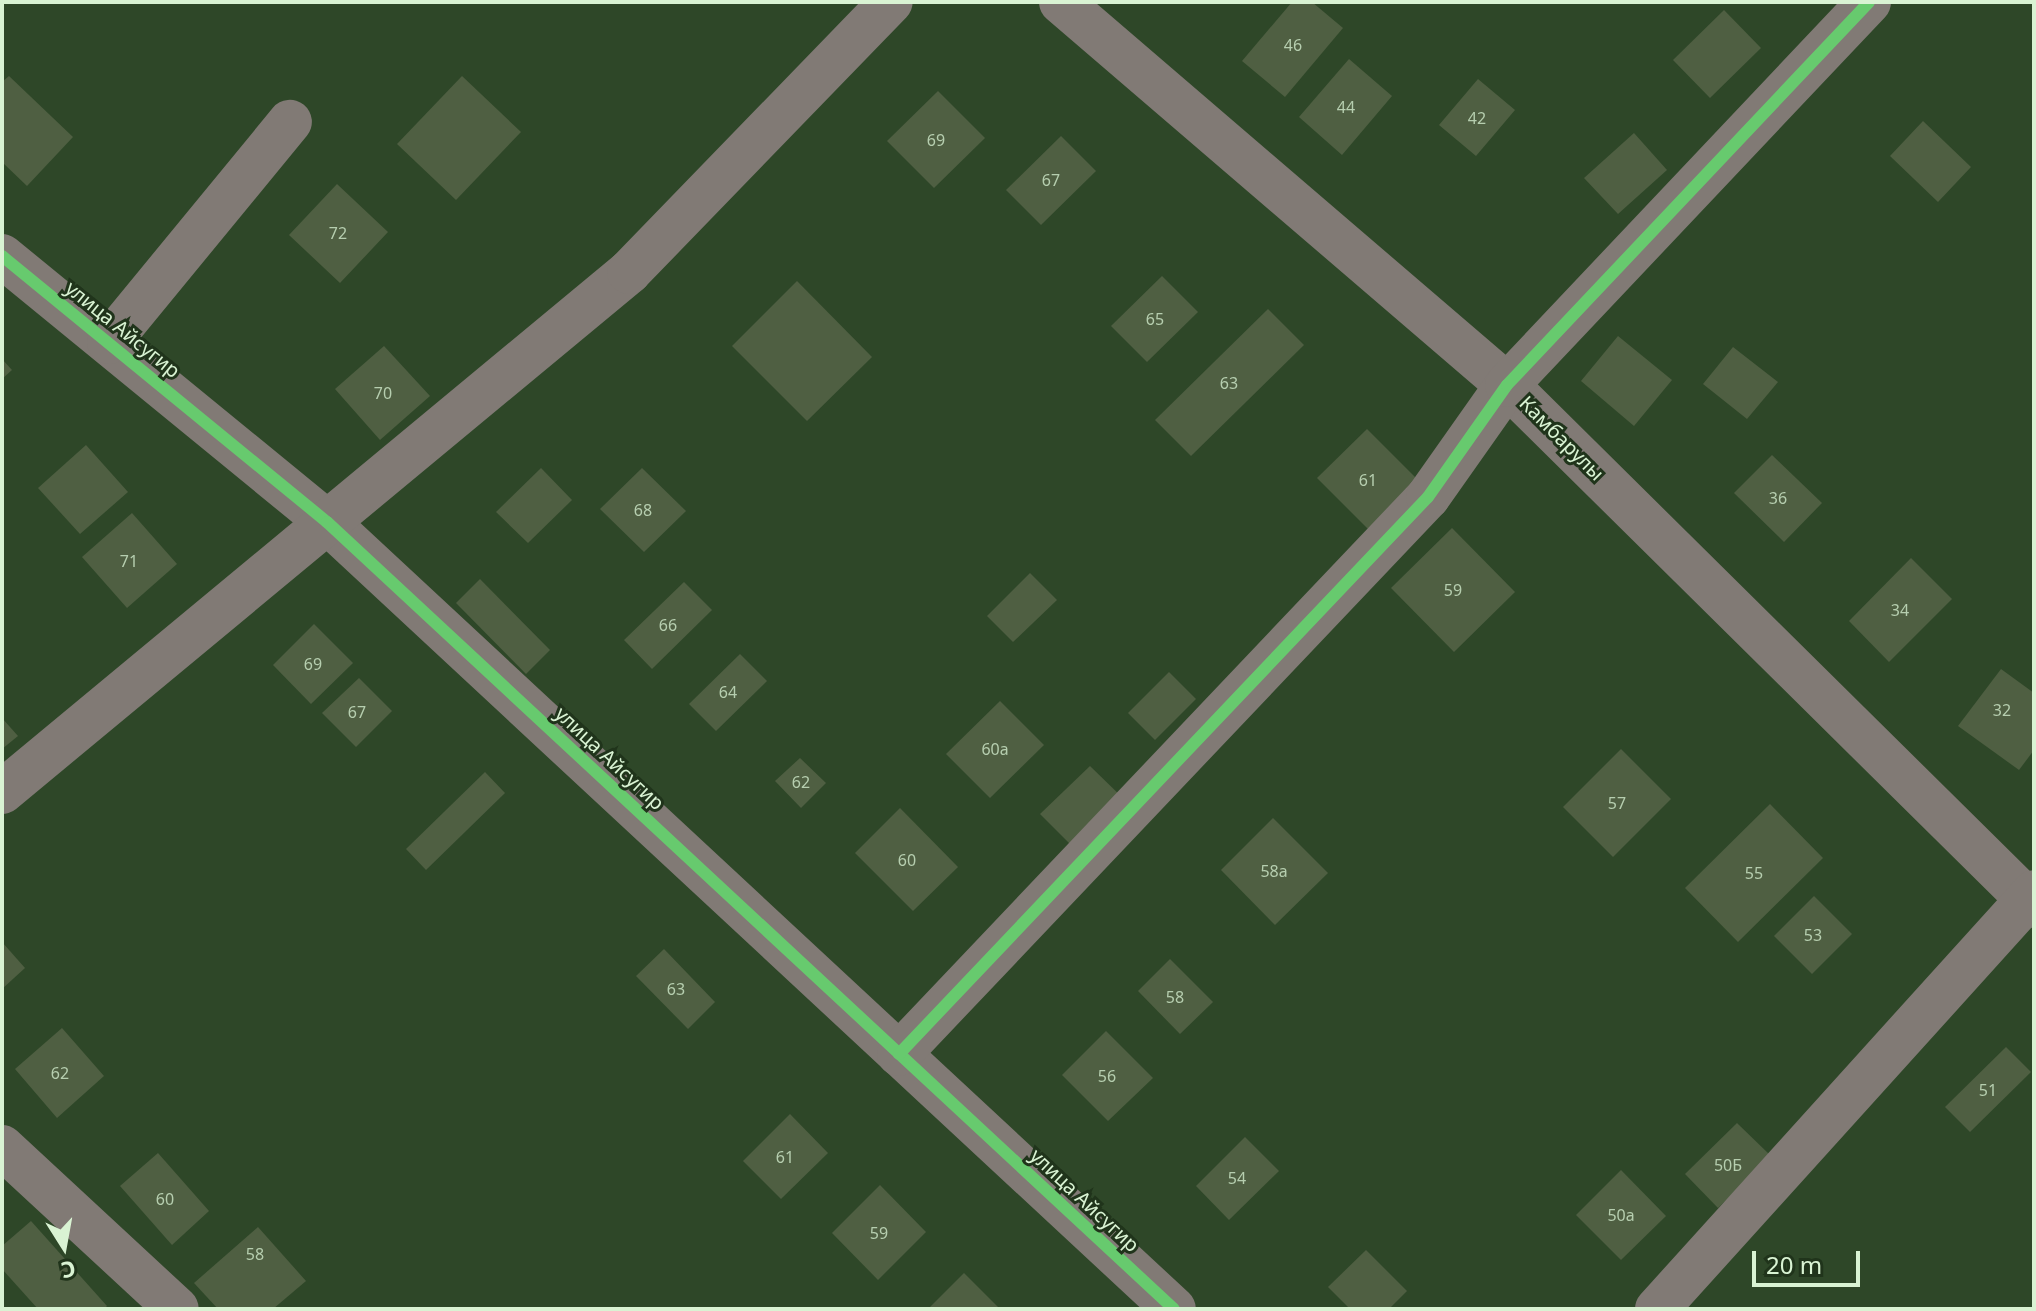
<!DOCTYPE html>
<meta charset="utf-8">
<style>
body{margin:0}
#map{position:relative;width:2036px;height:1311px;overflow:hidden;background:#2e4728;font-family:"Noto Sans",sans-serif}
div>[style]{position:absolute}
.building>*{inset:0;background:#4f5f42}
.minor>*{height:44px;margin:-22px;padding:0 22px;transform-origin:22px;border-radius:22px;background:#817a75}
.cycleway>*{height:12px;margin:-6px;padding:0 6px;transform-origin:6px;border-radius:6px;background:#67ca6e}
span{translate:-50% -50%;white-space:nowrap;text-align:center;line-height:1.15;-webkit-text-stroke:6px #20341b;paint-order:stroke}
.number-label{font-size:16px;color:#b6ceaf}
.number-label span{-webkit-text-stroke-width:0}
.street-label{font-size:20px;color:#d9f3d3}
.frame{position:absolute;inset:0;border:4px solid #d9f3d3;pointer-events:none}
.north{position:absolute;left:24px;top:1207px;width:80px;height:80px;-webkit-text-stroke:6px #20341b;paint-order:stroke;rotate:169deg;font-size:22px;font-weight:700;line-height:32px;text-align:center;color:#d9f3d3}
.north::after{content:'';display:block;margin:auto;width:28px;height:36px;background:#d9f3d3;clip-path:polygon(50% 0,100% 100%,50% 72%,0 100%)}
.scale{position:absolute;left:1752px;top:1251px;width:108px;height:36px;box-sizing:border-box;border:4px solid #d9f3d3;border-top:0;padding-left:10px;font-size:24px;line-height:28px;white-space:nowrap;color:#d9f3d3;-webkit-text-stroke:6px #20341b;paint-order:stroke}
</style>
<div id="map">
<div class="building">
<div style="clip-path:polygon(1292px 2px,1312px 2px,1343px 28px,1285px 97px,1242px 61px)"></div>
<div style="clip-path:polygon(1724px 10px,1761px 48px,1710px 98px,1673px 60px)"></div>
<div style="clip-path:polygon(1349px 59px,1392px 96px,1342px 155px,1299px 117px)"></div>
<div style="clip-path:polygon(9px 76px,73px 137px,27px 186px,2px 162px,2px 82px)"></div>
<div style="clip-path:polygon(462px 76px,521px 132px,456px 200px,397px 144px)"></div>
<div style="clip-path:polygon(1478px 79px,1515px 110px,1476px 156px,1439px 125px)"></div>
<div style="clip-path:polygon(938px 91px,985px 138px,934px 188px,887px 141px)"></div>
<div style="clip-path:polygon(1923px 121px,1971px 167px,1938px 202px,1890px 156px)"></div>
<div style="clip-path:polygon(1634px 133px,1667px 170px,1618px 214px,1584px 178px)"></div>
<div style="clip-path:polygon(1061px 136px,1096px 171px,1041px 225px,1006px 190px)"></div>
<div style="clip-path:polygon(337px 184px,388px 232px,340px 283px,289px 235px)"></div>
<div style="clip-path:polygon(1162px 276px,1198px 312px,1147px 362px,1111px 326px)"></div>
<div style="clip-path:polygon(797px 281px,872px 357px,807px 421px,732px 346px)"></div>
<div style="clip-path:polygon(1268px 309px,1304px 345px,1191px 456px,1155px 420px)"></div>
<div style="clip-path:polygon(1618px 336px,1672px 380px,1634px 426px,1581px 381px)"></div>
<div style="clip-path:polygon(384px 346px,430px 396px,380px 440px,335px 389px)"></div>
<div style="clip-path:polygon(1733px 347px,1778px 382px,1747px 419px,1703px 384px)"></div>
<div style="clip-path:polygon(2px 359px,12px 370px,2px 379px)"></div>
<div style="clip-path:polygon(1367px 429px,1419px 481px,1369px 530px,1317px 478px)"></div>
<div style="clip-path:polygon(86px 445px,128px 492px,80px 534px,38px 488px)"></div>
<div style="clip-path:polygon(1772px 455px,1822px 503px,1784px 542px,1734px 493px)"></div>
<div style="clip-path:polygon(541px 468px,572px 500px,528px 543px,496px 512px)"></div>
<div style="clip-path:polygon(642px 468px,686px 511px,644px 552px,600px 509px)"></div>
<div style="clip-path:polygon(132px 513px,177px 564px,127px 608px,82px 557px)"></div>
<div style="clip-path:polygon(1452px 528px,1515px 592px,1454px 652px,1391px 588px)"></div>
<div style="clip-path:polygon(1911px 558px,1952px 599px,1889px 662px,1849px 621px)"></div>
<div style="clip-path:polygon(1030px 573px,1057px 600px,1013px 642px,987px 616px)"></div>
<div style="clip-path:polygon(480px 579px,550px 650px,526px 674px,456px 603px)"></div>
<div style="clip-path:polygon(684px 582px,712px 610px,652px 669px,624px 640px)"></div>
<div style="clip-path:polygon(314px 624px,353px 663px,311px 704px,273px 665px)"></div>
<div style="clip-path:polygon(740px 654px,767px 681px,716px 731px,689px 704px)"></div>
<div style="clip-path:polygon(2001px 669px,2034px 693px,2034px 750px,2019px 770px,1958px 726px)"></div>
<div style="clip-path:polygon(1169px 672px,1196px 699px,1155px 740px,1128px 713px)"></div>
<div style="clip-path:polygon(359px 678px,392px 711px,356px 747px,322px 713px)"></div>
<div style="clip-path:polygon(1000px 701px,1044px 745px,990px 798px,946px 754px)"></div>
<div style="clip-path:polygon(2px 718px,18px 736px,2px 749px)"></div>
<div style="clip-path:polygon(1621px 749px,1671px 799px,1613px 857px,1563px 807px)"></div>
<div style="clip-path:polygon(800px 758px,826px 783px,801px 808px,775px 781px)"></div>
<div style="clip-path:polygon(1090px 766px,1128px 803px,1078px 852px,1040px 814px)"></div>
<div style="clip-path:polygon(485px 772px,505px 793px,426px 870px,406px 849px)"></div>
<div style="clip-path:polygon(1770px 804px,1823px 858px,1738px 942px,1685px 888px)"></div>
<div style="clip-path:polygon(900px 808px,958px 867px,913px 911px,855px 853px)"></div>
<div style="clip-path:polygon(1273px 818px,1328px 873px,1275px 925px,1221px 870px)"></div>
<div style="clip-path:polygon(1814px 896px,1852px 934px,1812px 974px,1774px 936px)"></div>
<div style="clip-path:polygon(2px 942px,25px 968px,2px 989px)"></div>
<div style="clip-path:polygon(664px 949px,715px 1002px,688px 1029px,636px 976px)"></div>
<div style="clip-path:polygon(1170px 959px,1213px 1002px,1180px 1034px,1138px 991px)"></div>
<div style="clip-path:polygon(62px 1028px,104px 1076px,57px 1118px,15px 1069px)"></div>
<div style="clip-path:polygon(1106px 1031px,1153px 1078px,1108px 1121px,1062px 1075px)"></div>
<div style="clip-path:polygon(2006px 1047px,2031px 1072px,1970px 1132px,1945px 1107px)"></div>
<div style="clip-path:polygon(790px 1114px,828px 1153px,781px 1199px,743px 1161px)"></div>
<div style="clip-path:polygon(1737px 1123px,1771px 1156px,1718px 1208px,1685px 1174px)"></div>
<div style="clip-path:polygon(1245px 1137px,1279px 1171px,1229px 1220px,1196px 1186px)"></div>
<div style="clip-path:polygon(158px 1153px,209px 1211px,172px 1245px,120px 1186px)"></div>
<div style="clip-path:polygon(1621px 1170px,1666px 1216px,1621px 1260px,1576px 1215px)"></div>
<div style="clip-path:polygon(880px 1185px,926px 1232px,878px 1280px,832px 1233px)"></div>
<div style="clip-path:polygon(31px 1221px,107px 1306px,104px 1309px,38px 1309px,2px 1269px,2px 1246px)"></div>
<div style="clip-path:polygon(258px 1227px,306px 1281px,273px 1309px,218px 1309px,194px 1283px)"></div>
<div style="clip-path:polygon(1366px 1250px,1407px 1291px,1389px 1309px,1350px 1309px,1328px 1287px)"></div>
<div style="clip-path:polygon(964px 1273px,1000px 1309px,928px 1309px)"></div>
</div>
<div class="minor">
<div style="left:1061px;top:2px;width:588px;rotate:40.65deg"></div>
<div style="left:1507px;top:385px;width:741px;rotate:44.67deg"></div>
<div style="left:2px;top:256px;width:420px;rotate:39.3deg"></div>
<div style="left:327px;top:522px;width:1156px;rotate:42.9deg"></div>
<div style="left:109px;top:342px;width:285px;rotate:-50.6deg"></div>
<div style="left:2px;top:792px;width:815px;rotate:-39.67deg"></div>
<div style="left:629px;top:272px;width:376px;rotate:-45.9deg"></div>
<div style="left:899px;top:1054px;width:768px;rotate:-46.48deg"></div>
<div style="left:1428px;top:497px;width:137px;rotate:-54.8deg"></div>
<div style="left:1507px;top:385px;width:527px;rotate:-46.61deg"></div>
<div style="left:2px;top:1147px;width:238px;rotate:42.8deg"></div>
<div style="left:1657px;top:1309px;width:562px;rotate:-47.88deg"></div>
</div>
<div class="cycleway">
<div style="left:2px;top:256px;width:420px;rotate:39.3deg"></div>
<div style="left:327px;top:522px;width:1156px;rotate:42.9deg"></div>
<div style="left:899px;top:1054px;width:768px;rotate:-46.48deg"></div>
<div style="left:1428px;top:497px;width:137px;rotate:-54.8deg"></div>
<div style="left:1507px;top:385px;width:527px;rotate:-46.61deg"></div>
</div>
<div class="number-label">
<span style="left:1293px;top:45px">46</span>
<span style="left:1346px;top:107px">44</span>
<span style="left:1477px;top:118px">42</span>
<span style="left:936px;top:140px">69</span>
<span style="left:1051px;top:180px">67</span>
<span style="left:338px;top:233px">72</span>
<span style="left:1155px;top:319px">65</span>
<span style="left:1229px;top:383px">63</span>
<span style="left:383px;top:393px">70</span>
<span style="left:1368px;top:480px">61</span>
<span style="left:1778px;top:498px">36</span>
<span style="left:643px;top:510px">68</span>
<span style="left:129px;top:561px">71</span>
<span style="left:1453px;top:590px">59</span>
<span style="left:1900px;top:610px">34</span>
<span style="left:668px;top:625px">66</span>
<span style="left:313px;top:664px">69</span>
<span style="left:728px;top:692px">64</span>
<span style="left:2002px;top:710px">32</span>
<span style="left:357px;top:712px">67</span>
<span style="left:995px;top:749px">60а</span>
<span style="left:801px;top:782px">62</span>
<span style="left:1617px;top:803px">57</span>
<span style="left:907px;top:860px">60</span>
<span style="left:1274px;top:871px">58а</span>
<span style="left:1754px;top:873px">55</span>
<span style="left:1813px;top:935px">53</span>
<span style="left:676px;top:989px">63</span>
<span style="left:1175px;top:997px">58</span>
<span style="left:60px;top:1073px">62</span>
<span style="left:1107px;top:1076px">56</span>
<span style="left:1988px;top:1090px">51</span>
<span style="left:785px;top:1157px">61</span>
<span style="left:1728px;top:1165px">50Б</span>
<span style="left:1237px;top:1178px">54</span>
<span style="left:165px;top:1199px">60</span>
<span style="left:1621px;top:1215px">50а</span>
<span style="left:879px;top:1233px">59</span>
<span style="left:255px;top:1254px">58</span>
</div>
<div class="street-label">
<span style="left:123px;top:329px;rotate:39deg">улица Айсугир</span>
<span style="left:1562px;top:438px;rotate:45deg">Камбарулы</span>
<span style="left:610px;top:758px;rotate:43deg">улица Айсугир</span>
<span style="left:1085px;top:1200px;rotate:43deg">улица Айсугир</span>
</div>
<div class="frame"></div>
<div class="north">С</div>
<div class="scale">20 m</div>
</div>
